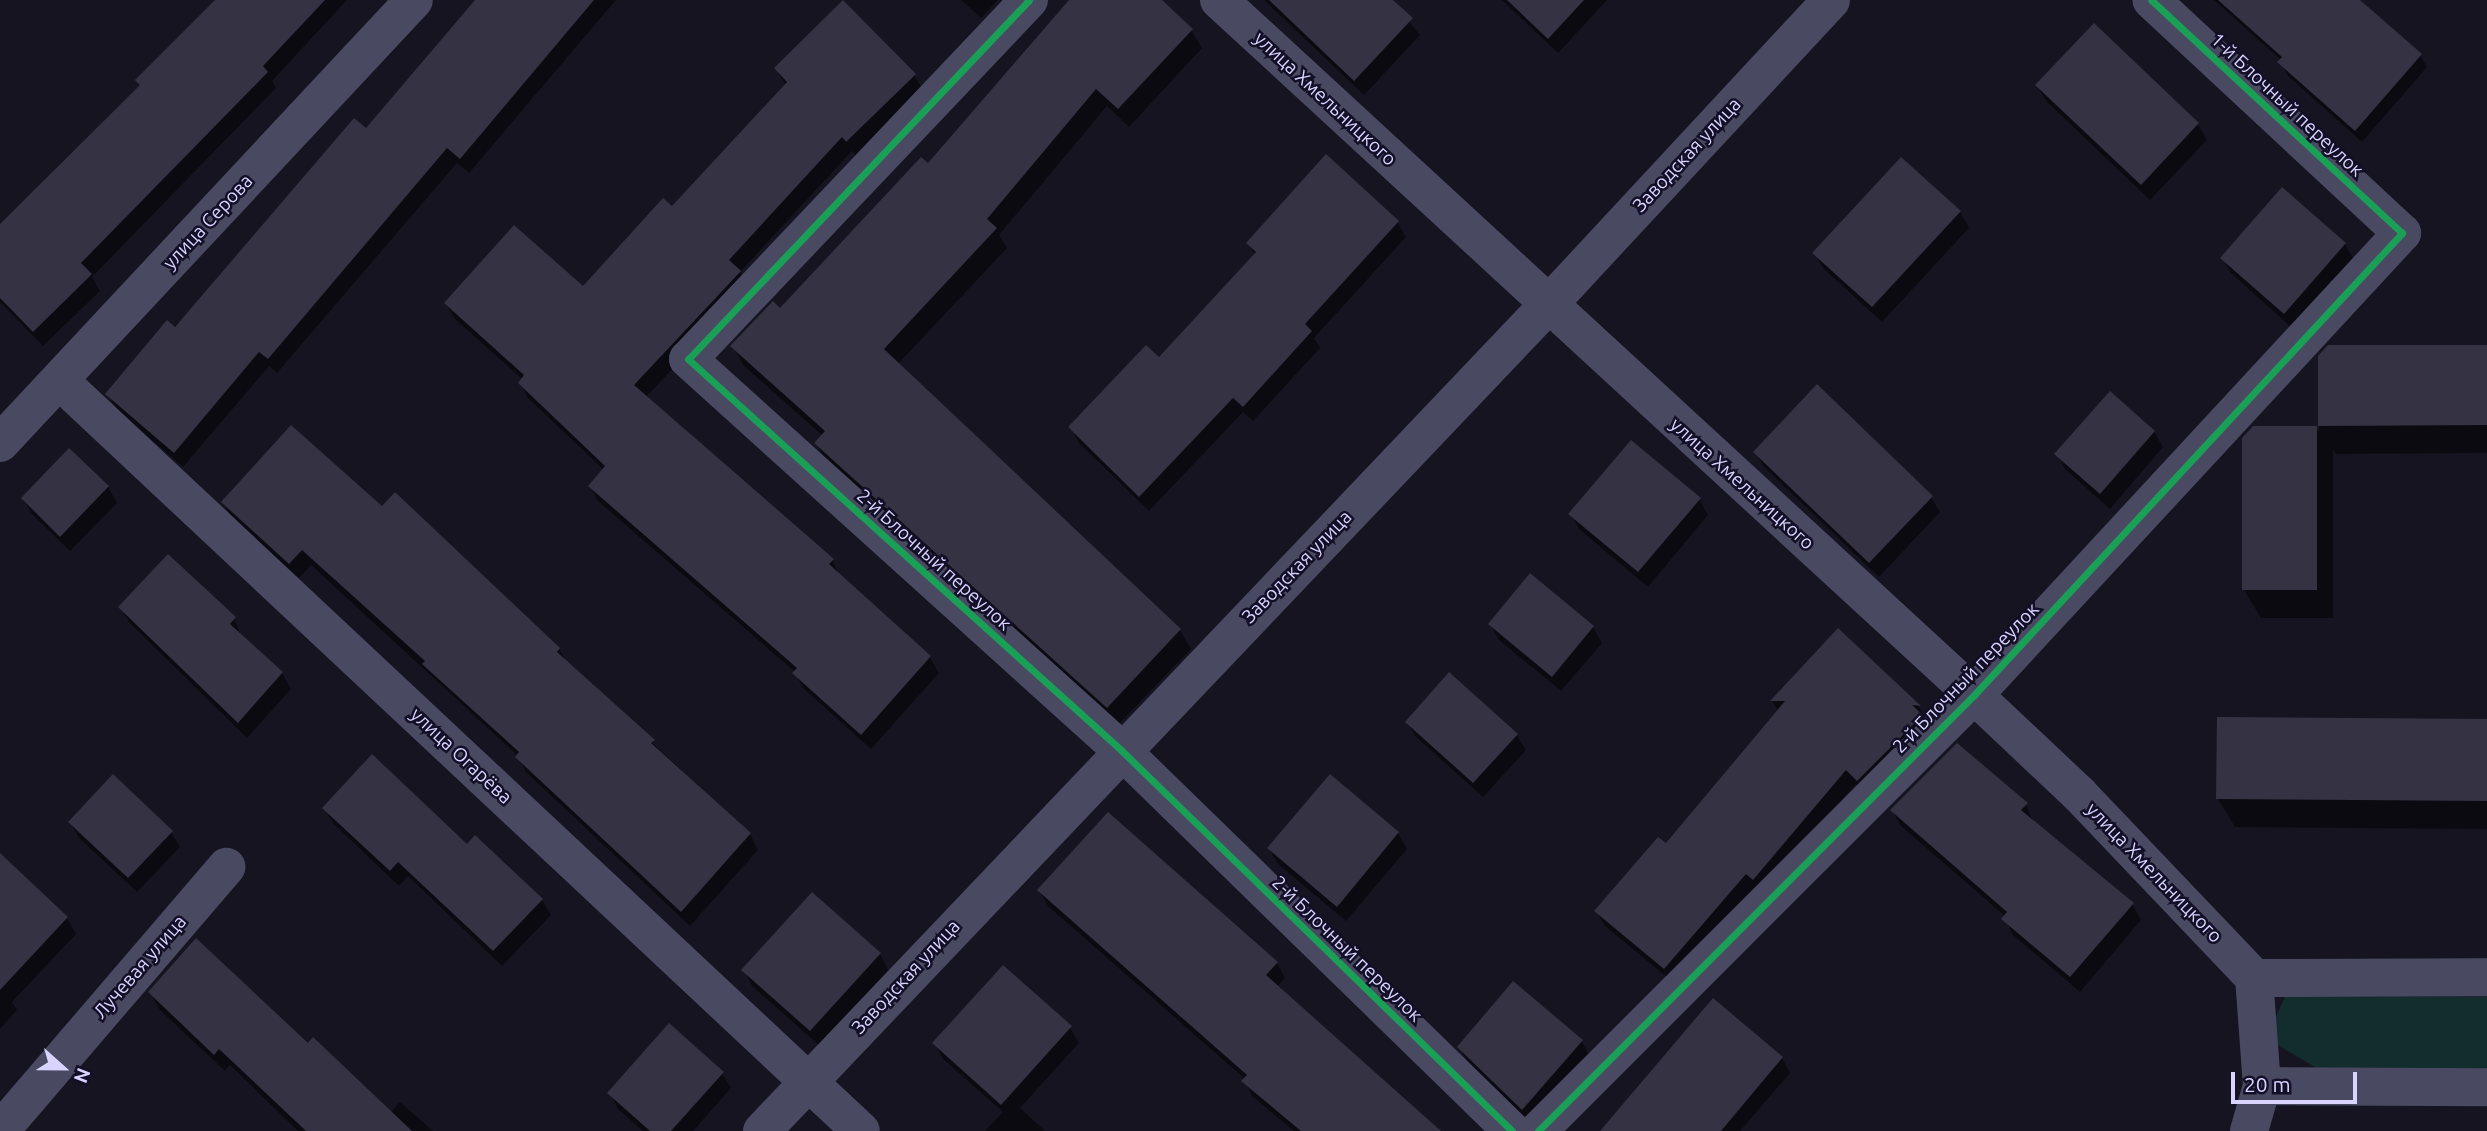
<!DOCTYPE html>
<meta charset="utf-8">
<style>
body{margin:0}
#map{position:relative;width:2487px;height:1131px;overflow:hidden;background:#161421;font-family:Ubuntu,sans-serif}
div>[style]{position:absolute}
.green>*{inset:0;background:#132c2d}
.shadow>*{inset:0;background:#0007}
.building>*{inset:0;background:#343243}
.minor>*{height:38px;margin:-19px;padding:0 19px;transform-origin:19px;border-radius:19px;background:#4a4962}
.cycleway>*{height:7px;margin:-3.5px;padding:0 3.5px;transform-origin:3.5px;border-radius:3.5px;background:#1a9f57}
span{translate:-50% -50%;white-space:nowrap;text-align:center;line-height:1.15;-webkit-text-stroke:5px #130f26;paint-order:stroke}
.street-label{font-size:19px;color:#d9d4ff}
.north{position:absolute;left:28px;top:1033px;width:70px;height:70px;-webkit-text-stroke:5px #130f26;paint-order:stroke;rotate:111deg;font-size:19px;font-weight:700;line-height:28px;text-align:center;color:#d9d4ff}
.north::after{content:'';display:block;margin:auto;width:24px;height:32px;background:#d9d4ff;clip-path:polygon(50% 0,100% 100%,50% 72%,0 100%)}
.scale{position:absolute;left:2231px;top:1072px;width:126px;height:32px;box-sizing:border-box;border:4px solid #d9d4ff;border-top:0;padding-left:9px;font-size:21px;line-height:24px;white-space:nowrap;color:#d9d4ff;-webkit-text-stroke:5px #130f26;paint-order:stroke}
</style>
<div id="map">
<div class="green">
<div style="clip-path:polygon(2285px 997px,2487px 997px,2487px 1069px,2318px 1069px,2266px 1038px)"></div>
</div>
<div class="shadow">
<div style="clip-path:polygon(218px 0,347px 0,272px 81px,276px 88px,92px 277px,100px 291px,43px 346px,0 302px,0 228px,141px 86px)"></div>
<div style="clip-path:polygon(477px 0,616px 0,469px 173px,457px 163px,277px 373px,269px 366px,183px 467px,116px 409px,108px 394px,366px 131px)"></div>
<div style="clip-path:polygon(961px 0,998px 0,981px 18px)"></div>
<div style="clip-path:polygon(1070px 0,1159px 0,1191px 30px,1202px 48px,1129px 127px,1107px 106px,999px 235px,1007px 248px,898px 364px,1180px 630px,1191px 649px,1118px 725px,827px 462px,816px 444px,823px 436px,743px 365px,733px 346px,780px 310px,928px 165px)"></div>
<div style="clip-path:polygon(1264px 0,1391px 0,1420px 35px,1364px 95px)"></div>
<div style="clip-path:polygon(1502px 0,1607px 0,1558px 53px)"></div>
<div style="clip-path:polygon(2214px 0,2358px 0,2420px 55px,2427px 67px,2362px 142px,2287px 75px,2281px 60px)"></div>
<div style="clip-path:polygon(2094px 25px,2198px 125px,2207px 140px,2150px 200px,2046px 101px,2037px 86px)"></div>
<div style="clip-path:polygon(776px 69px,914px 75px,923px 90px,856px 156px,852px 151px,740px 272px,749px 288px,645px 398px,832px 560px,840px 576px,930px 658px,939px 673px,871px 749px,803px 688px,795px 672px,598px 501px,590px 486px,604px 470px,528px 398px,520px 383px,523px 380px,455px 319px,446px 304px,583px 289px,672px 209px,785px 84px)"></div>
<div style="clip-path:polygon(1960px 212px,1969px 228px,1882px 322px,1823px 268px,1814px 253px)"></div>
<div style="clip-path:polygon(1397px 222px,1406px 237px,1314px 338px,1320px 348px,1253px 421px,1243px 412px,1149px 511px,1079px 443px,1071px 428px,1159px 360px,1255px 255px,1248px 243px)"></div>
<div style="clip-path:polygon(2345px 244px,2354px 260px,2293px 329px,2231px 273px,2222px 258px)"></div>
<div style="clip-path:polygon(2487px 346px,2487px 453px,2336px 454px,2333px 449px,2333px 618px,2261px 618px,2244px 590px,2316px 427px,2319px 432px,2319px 357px)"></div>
<div style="clip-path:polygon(2110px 394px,2154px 432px,2163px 447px,2110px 509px,2065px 469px,2057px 454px)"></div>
<div style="clip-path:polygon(69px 451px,108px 487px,117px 503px,70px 551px,32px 514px,23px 499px)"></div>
<div style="clip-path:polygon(1755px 452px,1931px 497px,1940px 512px,1879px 577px,1764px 467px)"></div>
<div style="clip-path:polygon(1699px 499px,1708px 515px,1648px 587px,1579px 529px,1571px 514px)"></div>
<div style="clip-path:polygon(223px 502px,559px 649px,568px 664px,750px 834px,758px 850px,690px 926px,526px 772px,517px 755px,311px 565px,299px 578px,232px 518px)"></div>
<div style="clip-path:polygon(120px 607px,234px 618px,241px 636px,282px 673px,291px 689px,247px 738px,129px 622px)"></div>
<div style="clip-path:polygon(1490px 624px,1593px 627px,1602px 643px,1561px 691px,1499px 640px)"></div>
<div style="clip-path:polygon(1838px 630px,1919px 707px,1927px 721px,1867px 795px,1856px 784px,1763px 894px,1674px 983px,1605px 926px,1596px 911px,1666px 846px,1779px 712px,1772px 701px)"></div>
<div style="clip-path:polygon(2487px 721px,2487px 829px,2235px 827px,2218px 799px)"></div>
<div style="clip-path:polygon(1407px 722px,1517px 735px,1526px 750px,1483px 797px,1416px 737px)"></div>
<div style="clip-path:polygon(1330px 776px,1398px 833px,1407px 849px,1346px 921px,1278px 864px,1269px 849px)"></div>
<div style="clip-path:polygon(2026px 804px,2033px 822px,2132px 904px,2141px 920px,2080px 992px,2012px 934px,2005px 916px,1901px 826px,1892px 810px)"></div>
<div style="clip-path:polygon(324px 808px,467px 846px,542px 900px,551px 915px,502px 966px,408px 876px,399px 886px,333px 823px)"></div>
<div style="clip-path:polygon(70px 822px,171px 832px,180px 847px,137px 892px,79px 838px)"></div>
<div style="clip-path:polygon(8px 863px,67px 918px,76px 934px,12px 1002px,17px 1010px,0 1029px,0 871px)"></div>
<div style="clip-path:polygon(1039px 890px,1277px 963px,1285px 978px,1277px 987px,1438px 1131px,1294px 1131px,1252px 1096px,1245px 1079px,1048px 906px)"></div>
<div style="clip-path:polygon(880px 954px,888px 970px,820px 1046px,752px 986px,744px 970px)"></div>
<div style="clip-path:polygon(150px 992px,308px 1045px,390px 1113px,400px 1102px,433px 1131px,298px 1131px,230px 1065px,225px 1071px,160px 1010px)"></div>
<div style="clip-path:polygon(1713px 1001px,1782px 1058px,1790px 1073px,1740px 1131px,1600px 1131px)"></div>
<div style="clip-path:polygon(1070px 1028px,1079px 1043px,1020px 1108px,1045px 1131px,985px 1131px,1003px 1112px,943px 1059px,935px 1044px)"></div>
<div style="clip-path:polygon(1581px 1041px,1590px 1056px,1532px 1125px,1468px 1062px,1459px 1047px)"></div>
<div style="clip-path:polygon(722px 1073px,731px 1088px,693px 1131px,643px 1131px,618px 1109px,610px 1093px)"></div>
</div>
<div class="building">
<div style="clip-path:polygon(215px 0,325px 0,263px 66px,268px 72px,81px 263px,92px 274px,33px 332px,0 298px,0 224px,140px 85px,135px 80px)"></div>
<div style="clip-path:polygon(475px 0,594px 0,460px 159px,447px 148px,268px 359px,259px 352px,174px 453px,105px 394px,167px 320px,175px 327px,354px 118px,366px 128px)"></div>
<div style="clip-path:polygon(843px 0,916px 74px,846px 142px,842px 137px,729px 260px,741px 271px,634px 385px,834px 559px,829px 564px,931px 656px,861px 735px,792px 673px,797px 668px,588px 486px,605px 466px,518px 383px,524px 375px,444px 303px,514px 225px,583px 286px,663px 198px,672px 206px,787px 82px,774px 68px)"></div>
<div style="clip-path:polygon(1069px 0,1162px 0,1193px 29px,1118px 109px,1096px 89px,987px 219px,997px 228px,884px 349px,1181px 629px,1107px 708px,814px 443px,825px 431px,730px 346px,773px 301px,780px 308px,921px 157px,928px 163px)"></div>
<div style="clip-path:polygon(1269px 0,1393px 0,1413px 18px,1354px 81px)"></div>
<div style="clip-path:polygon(1507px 0,1584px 0,1548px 39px)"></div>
<div style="clip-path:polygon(2218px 0,2360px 0,2422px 54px,2355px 131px,2277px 62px,2282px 57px)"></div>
<div style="clip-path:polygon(2094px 23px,2199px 123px,2141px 185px,2035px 85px)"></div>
<div style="clip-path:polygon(1326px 154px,1399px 221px,1305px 324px,1312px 331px,1243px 407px,1233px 398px,1139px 497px,1068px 427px,1146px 345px,1159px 357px,1256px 252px,1246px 243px)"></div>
<div style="clip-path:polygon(1901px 157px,1961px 211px,1872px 307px,1812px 253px)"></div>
<div style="clip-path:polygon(2282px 187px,2346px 243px,2284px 314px,2220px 258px)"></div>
<div style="clip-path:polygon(2328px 345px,2487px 345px,2487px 425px,2318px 426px,2318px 356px)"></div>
<div style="clip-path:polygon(1817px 384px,1933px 496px,1869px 563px,1753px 452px)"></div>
<div style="clip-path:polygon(2110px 391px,2155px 431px,2100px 494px,2054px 454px)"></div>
<div style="clip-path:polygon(291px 425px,382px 506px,395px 492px,560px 648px,557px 652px,655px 740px,651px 743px,751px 833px,681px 912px,515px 757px,519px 752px,422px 664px,425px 661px,302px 550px,289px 564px,221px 502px)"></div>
<div style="clip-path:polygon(2253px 426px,2317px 426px,2317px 590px,2242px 590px,2242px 438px)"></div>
<div style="clip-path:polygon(1631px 440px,1701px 498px,1638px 572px,1568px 514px)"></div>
<div style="clip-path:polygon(69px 448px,109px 486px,60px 537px,21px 498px)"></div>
<div style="clip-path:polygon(168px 554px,236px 617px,230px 624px,283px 672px,238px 723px,118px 607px)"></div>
<div style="clip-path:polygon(1530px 573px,1594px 626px,1552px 677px,1488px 624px)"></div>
<div style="clip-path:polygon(1838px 628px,1921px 706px,1912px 705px,1923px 715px,1857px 781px,1846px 770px,1753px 880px,1746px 874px,1664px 969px,1594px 911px,1658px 837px,1666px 843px,1785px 701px,1770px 701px)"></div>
<div style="clip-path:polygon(1449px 672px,1518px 734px,1473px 783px,1405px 722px)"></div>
<div style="clip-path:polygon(2217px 717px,2487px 719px,2487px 801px,2216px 799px)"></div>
<div style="clip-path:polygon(1957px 743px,2028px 803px,2021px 810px,2134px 903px,2070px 977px,2001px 919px,2007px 912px,1890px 810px)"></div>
<div style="clip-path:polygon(372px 754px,467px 844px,475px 835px,543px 899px,493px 951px,398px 862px,390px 871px,322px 808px)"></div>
<div style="clip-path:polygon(113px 774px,173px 831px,128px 878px,68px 822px)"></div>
<div style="clip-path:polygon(1330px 774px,1399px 832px,1337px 907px,1267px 848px)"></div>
<div style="clip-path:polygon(1108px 812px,1278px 962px,1266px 975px,1441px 1131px,1301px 1131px,1241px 1081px,1247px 1075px,1037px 890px)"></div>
<div style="clip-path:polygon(0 853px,68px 917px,0 990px)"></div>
<div style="clip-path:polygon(812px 892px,881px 953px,810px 1031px,741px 970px)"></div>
<div style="clip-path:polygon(196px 938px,308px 1043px,313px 1037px,412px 1131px,306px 1131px,219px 1049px,214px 1055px,148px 992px)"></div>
<div style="clip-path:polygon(1003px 965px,1072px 1026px,1001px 1105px,932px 1043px)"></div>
<div style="clip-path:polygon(1513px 981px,1583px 1040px,1522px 1110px,1457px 1047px)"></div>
<div style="clip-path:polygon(1713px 998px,1783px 1057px,1721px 1131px,1600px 1131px)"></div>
<div style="clip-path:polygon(669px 1023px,724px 1072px,671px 1131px,650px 1131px,607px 1093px)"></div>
</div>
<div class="minor">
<div style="left:1029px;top:0;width:495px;rotate:133.5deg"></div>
<div style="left:688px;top:359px;width:583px;rotate:42.08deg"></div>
<div style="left:1121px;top:750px;width:546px;rotate:44.26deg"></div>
<div style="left:1219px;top:0;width:1026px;rotate:42.63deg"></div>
<div style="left:1974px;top:695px;width:146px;rotate:43.3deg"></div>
<div style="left:2080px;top:795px;width:253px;rotate:46.4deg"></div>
<div style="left:60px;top:381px;width:1097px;rotate:43.12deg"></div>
<div style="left:0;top:443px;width:606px;rotate:-46.94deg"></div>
<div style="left:2254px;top:978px;width:233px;rotate:-0.2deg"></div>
<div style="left:2262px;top:1086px;width:225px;rotate:0.3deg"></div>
<div style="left:0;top:1131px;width:348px;rotate:-49.4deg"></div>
<div style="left:762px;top:1131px;width:1139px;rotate:-46.42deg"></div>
<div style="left:1547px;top:306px;width:417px;rotate:-47.1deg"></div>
<div style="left:1538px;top:1131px;width:617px;rotate:-45deg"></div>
<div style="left:1974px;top:695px;width:630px;rotate:-47.19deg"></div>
<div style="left:2402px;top:233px;width:342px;rotate:-137.1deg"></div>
<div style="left:2249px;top:1131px;width:47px;rotate:-73.9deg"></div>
<div style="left:2262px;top:1086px;width:108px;rotate:-94.2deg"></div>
</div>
<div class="cycleway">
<div style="left:1029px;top:0;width:495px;rotate:133.5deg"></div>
<div style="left:688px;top:359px;width:583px;rotate:42.08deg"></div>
<div style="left:1121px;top:750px;width:546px;rotate:44.26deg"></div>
<div style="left:1538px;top:1131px;width:617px;rotate:-45deg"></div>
<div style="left:1974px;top:695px;width:630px;rotate:-47.19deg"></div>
<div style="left:2402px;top:233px;width:342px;rotate:-137.1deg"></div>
</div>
<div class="street-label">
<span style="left:1325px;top:99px;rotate:43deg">улица Хмельницкого</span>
<span style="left:2287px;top:105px;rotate:43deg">1-й Блочный переулок</span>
<span style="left:1687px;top:155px;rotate:-47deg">Заводская улица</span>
<span style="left:208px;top:222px;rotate:-47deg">улица Серова</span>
<span style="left:1742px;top:484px;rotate:42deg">улица Хмельницкого</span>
<span style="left:934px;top:560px;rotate:42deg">2-й Блочный переулок</span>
<span style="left:1297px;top:567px;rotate:-46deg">Заводская улица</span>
<span style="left:1966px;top:678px;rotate:-46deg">2-й Блочный переулок</span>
<span style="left:461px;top:756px;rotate:43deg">улица Огарёва</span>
<span style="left:2154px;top:873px;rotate:46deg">улица Хмельницкого</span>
<span style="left:1347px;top:949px;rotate:44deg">2-й Блочный переулок</span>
<span style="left:140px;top:967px;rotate:-49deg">Лучевая улица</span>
<span style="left:906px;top:977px;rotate:-47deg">Заводская улица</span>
</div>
<div class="north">N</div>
<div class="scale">20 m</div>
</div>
